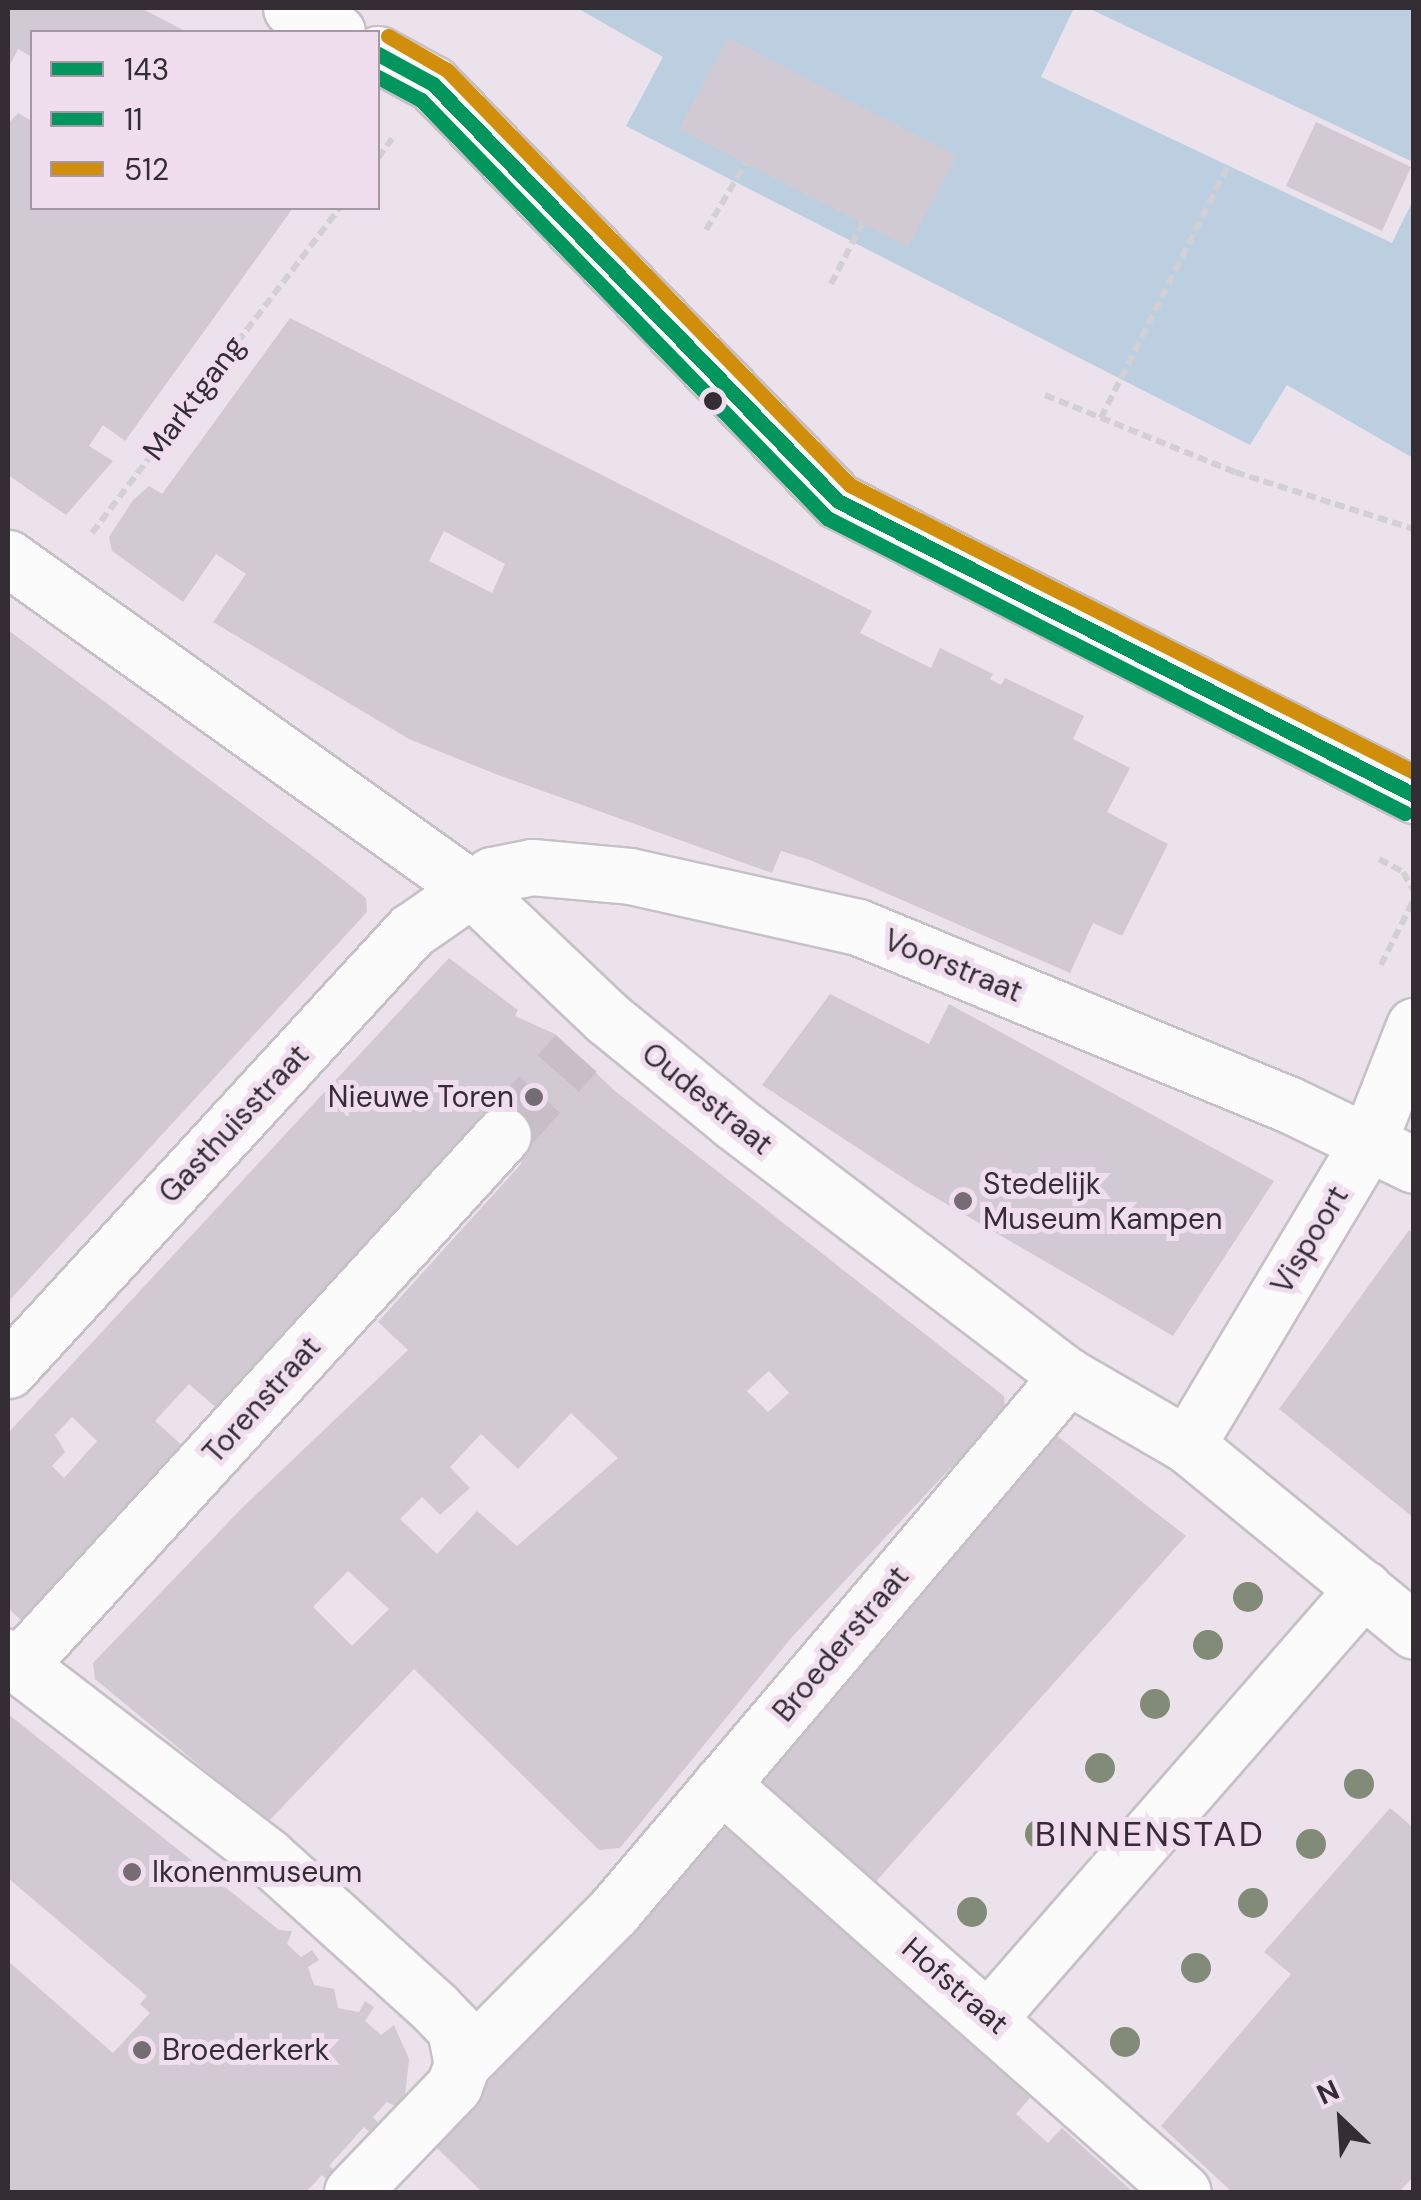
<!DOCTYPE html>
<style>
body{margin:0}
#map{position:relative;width:1421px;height:2200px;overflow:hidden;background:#ece2ec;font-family:"DM Sans",sans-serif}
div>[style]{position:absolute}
.water>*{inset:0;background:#bbcfe0}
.pier>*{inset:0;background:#ece2ec}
.building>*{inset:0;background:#d2cad2}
.street-tunnel>*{height:55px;margin-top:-27.5px;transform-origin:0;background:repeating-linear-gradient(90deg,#c7bec7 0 55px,transparent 0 83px)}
.path>*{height:6px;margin-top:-3px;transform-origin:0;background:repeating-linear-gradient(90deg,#d2d0d2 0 10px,transparent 0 15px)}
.roads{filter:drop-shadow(2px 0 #c7c0c7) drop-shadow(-2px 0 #c7c0c7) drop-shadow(0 2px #c7c0c7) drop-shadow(0 -2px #c7c0c7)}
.street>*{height:55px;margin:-27.5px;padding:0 27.5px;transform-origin:27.5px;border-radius:27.5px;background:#fcfbfc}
.secondary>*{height:55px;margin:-27.5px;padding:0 27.5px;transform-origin:27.5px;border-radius:27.5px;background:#fcfbfc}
.bus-1>*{height:15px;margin:-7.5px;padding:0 7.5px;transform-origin:7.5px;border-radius:7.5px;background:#00965e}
.bus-2>*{height:15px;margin:-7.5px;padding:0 7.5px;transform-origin:7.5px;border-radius:7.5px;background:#00965e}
.bus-3>*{height:15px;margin:-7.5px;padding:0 7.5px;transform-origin:7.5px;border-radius:7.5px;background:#d08e0a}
.trees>*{width:30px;height:30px;margin:-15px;border-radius:50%;background:#828b78}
.dots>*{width:28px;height:28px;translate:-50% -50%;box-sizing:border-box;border:5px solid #f0deef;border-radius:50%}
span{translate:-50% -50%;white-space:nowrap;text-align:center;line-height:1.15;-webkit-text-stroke:10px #f0deef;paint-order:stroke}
.street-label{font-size:30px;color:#342e34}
.poi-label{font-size:30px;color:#342e34}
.right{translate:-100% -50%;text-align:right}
.left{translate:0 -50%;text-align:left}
.quarter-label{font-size:35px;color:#382b38;letter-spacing:2.5px}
.frame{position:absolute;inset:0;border:10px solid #342e34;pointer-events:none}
.legend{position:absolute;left:30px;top:30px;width:350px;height:180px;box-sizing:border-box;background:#f0deef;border:2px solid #a598a4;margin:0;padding:12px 18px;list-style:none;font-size:30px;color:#342e34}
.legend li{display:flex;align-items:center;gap:20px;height:50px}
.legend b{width:50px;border:2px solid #a598a4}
.north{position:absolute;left:1291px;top:2070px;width:100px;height:100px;-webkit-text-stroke:8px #f0deef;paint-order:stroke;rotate:335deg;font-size:28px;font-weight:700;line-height:40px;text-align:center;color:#342e34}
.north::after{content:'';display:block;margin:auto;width:35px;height:45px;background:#342e34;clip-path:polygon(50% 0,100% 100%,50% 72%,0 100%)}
</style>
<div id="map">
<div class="water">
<div style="clip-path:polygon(577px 8px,1413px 8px,1413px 458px,1287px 385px,1250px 445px,626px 126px,663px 57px)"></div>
</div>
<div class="pier">
<div style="clip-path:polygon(1074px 8px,1088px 8px,1413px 162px,1413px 200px,1392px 243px,1041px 77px)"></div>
</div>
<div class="building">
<div style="clip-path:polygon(8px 8px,141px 8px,187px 32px,32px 32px,32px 57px,18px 49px,8px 69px)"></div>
<div style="clip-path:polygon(728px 38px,957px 156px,908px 247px,679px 129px)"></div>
<div style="clip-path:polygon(18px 113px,32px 121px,32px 208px,293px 208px,125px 441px,103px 425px,89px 446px,113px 461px,66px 515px,8px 475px,8px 124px)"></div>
<div style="clip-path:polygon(1316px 122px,1411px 167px,1382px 231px,1286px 186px)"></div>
<div style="clip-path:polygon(evenodd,290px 318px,872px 611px,860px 633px,931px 668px,940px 648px,993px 674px,990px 679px,1001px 685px,1005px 678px,1084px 716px,1073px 739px,1130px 768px,1107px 812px,1168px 844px,1122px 936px,1093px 923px,1070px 973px,810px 860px,781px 851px,772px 873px,498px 775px,409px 739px,213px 622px,246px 574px,216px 554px,183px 602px,112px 551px,109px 537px,133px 500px,149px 486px,162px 494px,290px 318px,444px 531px,505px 564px,492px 593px,429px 561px,444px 531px)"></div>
<div style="clip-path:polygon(8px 630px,318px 860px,366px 898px,367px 912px,8px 1302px)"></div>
<div style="clip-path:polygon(evenodd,449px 958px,518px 1010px,515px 1016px,555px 1034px,615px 1091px,1004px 1396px,1005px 1410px,792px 1637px,620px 1848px,599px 1850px,414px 1669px,268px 1822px,95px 1679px,93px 1663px,243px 1507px,408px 1350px,378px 1322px,521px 1164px,525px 1152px,489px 1123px,220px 1411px,189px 1384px,155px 1421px,185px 1448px,24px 1623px,8px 1608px,8px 1433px,449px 958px,769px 1371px,789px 1393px,768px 1412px,747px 1391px,769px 1371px,449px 958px,571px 1413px,618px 1458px,517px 1546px,477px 1511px,437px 1554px,400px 1519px,422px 1497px,440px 1515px,470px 1488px,450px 1467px,481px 1434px,518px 1469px,571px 1413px,449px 958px,72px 1417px,97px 1441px,64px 1478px,52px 1466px,65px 1452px,55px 1435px,72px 1417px,449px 958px,348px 1571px,389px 1609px,352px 1646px,313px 1607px,348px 1571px)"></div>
<div style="clip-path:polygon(830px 994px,929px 1044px,949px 1004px,1274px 1181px,1173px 1336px,914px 1185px,762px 1085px)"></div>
<div style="clip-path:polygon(1409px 1230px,1414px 1233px,1414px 1518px,1279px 1409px)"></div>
<div style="clip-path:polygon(1051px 1431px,1186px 1536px,870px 1888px,750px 1782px)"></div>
<div style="clip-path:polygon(8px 1714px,279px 1930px,292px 1931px,287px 1944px,301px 1957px,312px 1950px,319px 1960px,308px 1967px,314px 1985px,334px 1989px,338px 2008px,359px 2012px,365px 2001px,374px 2007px,365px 2021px,381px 2035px,394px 2025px,409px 2059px,405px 2096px,399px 2108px,387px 2102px,373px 2117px,382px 2127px,374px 2136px,364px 2127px,329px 2166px,339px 2174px,331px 2183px,322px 2175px,306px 2192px,8px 2192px,8px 1961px,113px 2053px,150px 2013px,140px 2004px,147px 1996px,8px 1878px)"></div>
<div style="clip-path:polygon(1390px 1808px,1414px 1828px,1414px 2176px,1399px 2192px,1232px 2192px,1161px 2126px,1291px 1974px,1264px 1952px)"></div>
<div style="clip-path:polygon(725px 1809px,929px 1983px,917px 1995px,1031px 2097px,1016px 2114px,1048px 2143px,1062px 2128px,1133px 2192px,482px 2192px,434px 2145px)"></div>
</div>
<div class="street-tunnel">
<div style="left:503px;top:1135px;width:110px;rotate:-48.3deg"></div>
</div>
<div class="path">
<div style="left:378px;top:158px;width:24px;rotate:-54deg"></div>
<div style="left:706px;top:230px;width:78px;rotate:-59.2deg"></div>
<div style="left:831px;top:284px;width:68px;rotate:-62.7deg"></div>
<div style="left:1045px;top:395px;width:205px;rotate:22.1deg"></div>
<div style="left:1235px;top:472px;width:188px;rotate:17.7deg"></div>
<div style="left:1101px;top:418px;width:282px;rotate:-63.3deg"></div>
<div style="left:92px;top:533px;width:409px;rotate:-52.7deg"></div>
<div style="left:1379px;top:859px;width:27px;rotate:28deg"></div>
<div style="left:1403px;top:872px;width:22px;rotate:60deg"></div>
<div style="left:1381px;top:965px;width:74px;rotate:-63.4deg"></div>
</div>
<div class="roads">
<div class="street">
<div style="left:8px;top:558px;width:566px;rotate:35.51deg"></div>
<div style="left:469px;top:887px;width:190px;rotate:43.5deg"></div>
<div style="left:607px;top:1018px;width:164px;rotate:39.3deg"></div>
<div style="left:734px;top:1122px;width:420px;rotate:37.3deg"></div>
<div style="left:1068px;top:1376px;width:138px;rotate:30.1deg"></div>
<div style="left:1187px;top:1445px;width:293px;rotate:39.3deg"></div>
<div style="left:8px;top:1370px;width:596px;rotate:-47.45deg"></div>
<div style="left:411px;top:931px;width:98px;rotate:-34.7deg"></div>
<div style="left:492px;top:875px;width:41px;rotate:-11.3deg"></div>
<div style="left:532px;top:867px;width:98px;rotate:5.2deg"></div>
<div style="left:630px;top:876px;width:234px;rotate:12.6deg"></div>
<div style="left:858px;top:927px;width:465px;rotate:22.4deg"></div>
<div style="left:1288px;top:1104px;width:140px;rotate:25.8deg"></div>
<div style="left:1187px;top:1445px;width:352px;rotate:-59.1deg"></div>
<div style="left:1368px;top:1143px;width:126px;rotate:-68.5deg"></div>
<div style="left:8px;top:1657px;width:327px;rotate:37.5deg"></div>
<div style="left:267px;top:1856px;width:227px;rotate:42.1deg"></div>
<div style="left:435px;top:2008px;width:29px;rotate:46deg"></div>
<div style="left:455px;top:2029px;width:36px;rotate:79deg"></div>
<div style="left:20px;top:1664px;width:716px;rotate:-47.6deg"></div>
<div style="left:721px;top:1784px;width:616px;rotate:41.45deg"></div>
<div style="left:990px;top:2016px;width:568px;rotate:-48.85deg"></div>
<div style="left:352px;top:2192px;width:147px;rotate:-46.1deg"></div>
<div style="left:454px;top:2086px;width:23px;rotate:-70deg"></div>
<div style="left:462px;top:2064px;width:214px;rotate:-45.2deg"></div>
<div style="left:613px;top:1912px;width:703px;rotate:-49.67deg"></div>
</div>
<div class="secondary">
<div style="left:291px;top:8px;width:52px;rotate:27.6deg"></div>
<div style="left:378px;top:54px;width:63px;rotate:28.6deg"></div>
<div style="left:433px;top:84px;width:581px;rotate:45.84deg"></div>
<div style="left:838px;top:501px;width:647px;rotate:27.04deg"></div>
</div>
</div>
<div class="bus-1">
<div style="left:378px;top:54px;width:63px;rotate:28.6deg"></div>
<div style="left:433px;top:84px;width:581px;rotate:45.84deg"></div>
<div style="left:838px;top:501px;width:647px;rotate:27.04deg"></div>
</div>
<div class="bus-2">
<div style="left:378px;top:77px;width:49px;rotate:28.1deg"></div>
<div style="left:421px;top:100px;width:583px;rotate:45.83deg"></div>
<div style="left:827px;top:518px;width:649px;rotate:27.04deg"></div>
</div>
<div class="bus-3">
<div style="left:388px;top:36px;width:68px;rotate:30deg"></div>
<div style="left:447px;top:70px;width:578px;rotate:45.84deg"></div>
<div style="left:850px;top:485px;width:633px;rotate:26.97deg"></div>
</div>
<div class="trees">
<div style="left:1248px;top:1597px"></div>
<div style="left:1208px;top:1645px"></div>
<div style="left:1155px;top:1704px"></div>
<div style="left:1100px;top:1768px"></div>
<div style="left:1359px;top:1784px"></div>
<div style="left:1040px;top:1834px"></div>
<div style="left:1311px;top:1844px"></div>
<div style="left:1253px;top:1903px"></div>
<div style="left:972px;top:1912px"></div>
<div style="left:1196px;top:1968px"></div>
<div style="left:1125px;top:2042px"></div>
</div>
<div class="dots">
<div style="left:713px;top:401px;background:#342e34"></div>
<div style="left:534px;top:1097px;background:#746d74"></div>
<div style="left:963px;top:1201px;background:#746d74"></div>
<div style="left:132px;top:1872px;background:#746d74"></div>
<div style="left:142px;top:2050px;background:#746d74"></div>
</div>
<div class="street-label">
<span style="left:194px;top:398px;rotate:-53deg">Marktgang</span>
<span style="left:953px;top:966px;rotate:22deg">Voorstraat</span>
<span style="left:707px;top:1099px;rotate:39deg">Oudestraat</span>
<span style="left:234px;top:1124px;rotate:-47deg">Gasthuisstraat</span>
<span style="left:1310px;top:1240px;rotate:-59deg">Vispoort</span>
<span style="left:262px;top:1400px;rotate:-48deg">Torenstraat</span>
<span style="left:841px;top:1644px;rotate:-50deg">Broederstraat</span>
<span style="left:955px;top:1986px;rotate:41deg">Hofstraat</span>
</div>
<div class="poi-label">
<span class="right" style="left:514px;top:1097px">Nieuwe Toren</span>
<span class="left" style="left:983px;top:1201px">Stedelijk<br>Museum Kampen</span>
<span class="left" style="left:152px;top:1872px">Ikonenmuseum</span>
<span class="left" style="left:162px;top:2050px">Broederkerk</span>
</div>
<div class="quarter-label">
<span style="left:1150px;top:1834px">BINNENSTAD</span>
</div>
<div class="frame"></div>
<ul class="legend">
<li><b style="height:12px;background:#00965e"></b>143</li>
<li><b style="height:12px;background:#00965e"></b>11</li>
<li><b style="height:12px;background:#d08e0a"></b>512</li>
</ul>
<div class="north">N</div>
</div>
